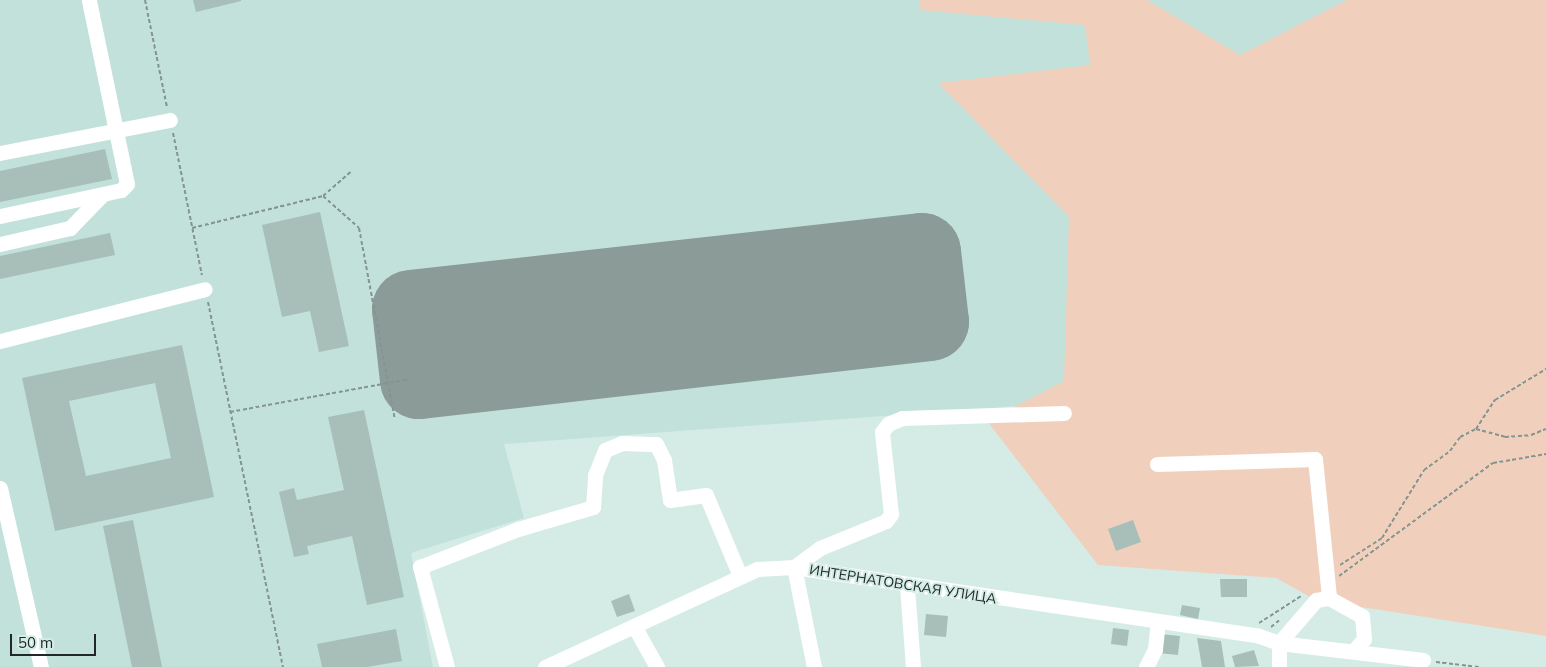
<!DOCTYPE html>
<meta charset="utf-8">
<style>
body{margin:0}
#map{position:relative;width:1546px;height:667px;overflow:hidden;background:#d5ece6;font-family:Mulish,sans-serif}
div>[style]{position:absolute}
.built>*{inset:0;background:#c1e1da}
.green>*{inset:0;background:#f0cfbd}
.runway>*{height:78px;margin:-39px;padding:0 39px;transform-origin:39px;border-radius:39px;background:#8b9c98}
.building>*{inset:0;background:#a8beb9}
.path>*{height:2px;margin-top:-1px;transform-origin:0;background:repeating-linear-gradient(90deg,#849490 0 4px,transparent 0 6.5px)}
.minor>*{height:15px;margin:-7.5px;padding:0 7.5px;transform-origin:7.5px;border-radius:7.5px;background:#fff}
span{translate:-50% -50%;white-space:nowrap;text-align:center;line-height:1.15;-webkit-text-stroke:4px #d5ece6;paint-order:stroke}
.street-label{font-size:14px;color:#202827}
.scale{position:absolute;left:10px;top:634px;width:86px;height:22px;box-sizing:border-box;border:2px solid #202827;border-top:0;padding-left:6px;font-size:15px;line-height:18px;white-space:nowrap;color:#202827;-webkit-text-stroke:4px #d5ece6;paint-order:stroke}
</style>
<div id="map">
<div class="built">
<div style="clip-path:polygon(0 0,1526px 0,1544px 367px,504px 444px,524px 518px,411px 553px,433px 667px,0 667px)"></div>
</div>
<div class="green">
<div style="clip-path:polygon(920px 0,1147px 0,1240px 55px,1347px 0,1546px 0,1546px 636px,1316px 600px,1276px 578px,1098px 565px,987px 421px,1064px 381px,1069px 217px,938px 83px,1090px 65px,1085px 25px,920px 10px)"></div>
</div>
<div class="runway">
<div style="left:922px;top:252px;width:70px;rotate:83.5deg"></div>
<div style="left:930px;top:322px;width:514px;rotate:173.52deg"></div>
<div style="left:419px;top:380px;width:71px;rotate:-96.4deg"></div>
<div style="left:411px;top:309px;width:514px;rotate:-6.36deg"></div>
</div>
<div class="building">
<div style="clip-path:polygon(193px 0,241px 0,241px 1px,196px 12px)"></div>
<div style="clip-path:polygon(105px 149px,112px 179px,0 202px,0 171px)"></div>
<div style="clip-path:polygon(320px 212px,349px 346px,319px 352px,310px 311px,282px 317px,262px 225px)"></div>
<div style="clip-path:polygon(110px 233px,115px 255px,0 279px,0 256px)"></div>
<div style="clip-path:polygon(evenodd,182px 345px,214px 497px,55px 531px,22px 378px,182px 345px,155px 383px,171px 458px,86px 476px,69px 401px,155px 383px)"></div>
<div style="clip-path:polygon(364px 410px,404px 597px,367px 605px,352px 536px,307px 546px,309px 554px,294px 557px,279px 492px,294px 488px,297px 500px,344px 490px,328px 417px)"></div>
<div style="clip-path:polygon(133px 520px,162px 667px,132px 667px,103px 526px)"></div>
<div style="clip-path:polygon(1133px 520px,1141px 542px,1116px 551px,1108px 529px)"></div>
<div style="clip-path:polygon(1220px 579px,1247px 579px,1247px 597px,1221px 597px)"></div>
<div style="clip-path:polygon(629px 594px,635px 611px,617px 617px,611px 601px)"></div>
<div style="clip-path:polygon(1182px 605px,1200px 608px,1198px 619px,1180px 615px)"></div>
<div style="clip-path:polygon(926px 614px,948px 616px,946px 637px,924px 635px)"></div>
<div style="clip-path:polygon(1113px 628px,1129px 630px,1127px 646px,1111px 644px)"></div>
<div style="clip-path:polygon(396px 629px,402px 661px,367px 667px,322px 667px,317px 644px)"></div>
<div style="clip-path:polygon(1160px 634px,1180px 636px,1178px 655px,1158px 653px)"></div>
<div style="clip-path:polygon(1197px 638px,1221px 641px,1225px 667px,1202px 667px)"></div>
<div style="clip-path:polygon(1254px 650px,1259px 666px,1235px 667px,1232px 656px)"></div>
</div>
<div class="path">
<div style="left:145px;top:0;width:109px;rotate:78.4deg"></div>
<div style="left:173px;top:133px;width:145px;rotate:78.5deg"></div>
<div style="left:323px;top:196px;width:48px;rotate:41.6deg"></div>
<div style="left:359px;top:228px;width:195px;rotate:79.4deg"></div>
<div style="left:192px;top:228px;width:135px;rotate:-13.7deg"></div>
<div style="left:323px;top:196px;width:38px;rotate:-41deg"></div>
<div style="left:208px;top:302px;width:373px;rotate:78.4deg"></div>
<div style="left:230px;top:412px;width:183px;rotate:-10.4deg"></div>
<div style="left:1476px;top:429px;width:30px;rotate:15deg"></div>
<div style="left:1505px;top:437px;width:26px;rotate:-4deg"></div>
<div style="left:1531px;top:435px;width:16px;rotate:-22deg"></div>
<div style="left:1340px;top:565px;width:50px;rotate:-32.7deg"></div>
<div style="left:1382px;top:538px;width:80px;rotate:-58.3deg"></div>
<div style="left:1424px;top:470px;width:32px;rotate:-36deg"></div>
<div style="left:1450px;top:451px;width:17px;rotate:-54deg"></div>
<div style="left:1460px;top:437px;width:18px;rotate:-27deg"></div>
<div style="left:1476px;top:429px;width:35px;rotate:-57deg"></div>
<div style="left:1495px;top:400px;width:60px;rotate:-31.3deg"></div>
<div style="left:1339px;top:576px;width:191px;rotate:-36.3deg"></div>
<div style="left:1493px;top:463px;width:54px;rotate:-9.6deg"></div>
<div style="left:1259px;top:623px;width:50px;rotate:-32.7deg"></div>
<div style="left:1271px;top:627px;width:13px;rotate:-39deg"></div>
<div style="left:1436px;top:662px;width:43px;rotate:6.6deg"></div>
</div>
<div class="minor">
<div style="left:0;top:153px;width:173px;rotate:-11deg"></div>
<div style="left:0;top:216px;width:124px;rotate:-12.1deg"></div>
<div style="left:121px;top:190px;width:8px;rotate:-45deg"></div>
<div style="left:127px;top:184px;width:188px;rotate:-101.7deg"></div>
<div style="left:0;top:244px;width:72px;rotate:-12.9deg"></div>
<div style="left:70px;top:228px;width:46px;rotate:-45.9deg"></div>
<div style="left:0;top:341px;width:211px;rotate:-14.2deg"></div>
<div style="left:1157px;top:464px;width:158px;rotate:-1.8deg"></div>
<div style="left:1315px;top:459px;width:140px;rotate:84.2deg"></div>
<div style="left:0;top:488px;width:184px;rotate:77.1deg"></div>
<div style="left:907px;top:587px;width:80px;rotate:85.7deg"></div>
<div style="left:634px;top:626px;width:47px;rotate:60.7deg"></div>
<div style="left:1279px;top:643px;width:57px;rotate:-49.3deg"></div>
<div style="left:1316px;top:600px;width:13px;rotate:-9deg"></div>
<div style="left:1329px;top:598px;width:38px;rotate:29deg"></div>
<div style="left:1362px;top:616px;width:23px;rotate:85deg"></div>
<div style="left:1364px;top:639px;width:15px;rotate:132deg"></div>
<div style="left:1279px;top:643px;width:24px;rotate:90deg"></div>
<div style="left:447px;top:667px;width:104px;rotate:-105.1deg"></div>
<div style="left:420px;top:567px;width:105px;rotate:-21.2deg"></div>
<div style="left:518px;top:529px;width:78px;rotate:-16.3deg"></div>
<div style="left:593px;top:507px;width:32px;rotate:-86deg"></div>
<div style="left:595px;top:475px;width:27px;rotate:-68deg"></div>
<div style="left:605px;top:450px;width:18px;rotate:-22deg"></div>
<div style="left:622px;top:443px;width:34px;rotate:2deg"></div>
<div style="left:656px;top:444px;width:18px;rotate:63deg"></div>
<div style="left:664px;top:460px;width:40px;rotate:81.5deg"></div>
<div style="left:670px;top:500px;width:36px;rotate:-8deg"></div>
<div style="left:706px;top:495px;width:88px;rotate:67.2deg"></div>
<div style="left:545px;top:667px;width:234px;rotate:-24.8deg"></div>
<div style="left:757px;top:569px;width:37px;rotate:-3deg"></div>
<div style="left:794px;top:567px;width:470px;rotate:8.4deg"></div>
<div style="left:1259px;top:636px;width:21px;rotate:19deg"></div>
<div style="left:1279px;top:643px;width:145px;rotate:6.7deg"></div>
<div style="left:814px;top:667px;width:102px;rotate:-101.3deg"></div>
<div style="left:794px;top:567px;width:32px;rotate:-36deg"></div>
<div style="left:820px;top:548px;width:71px;rotate:-22.2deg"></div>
<div style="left:886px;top:521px;width:9px;rotate:-54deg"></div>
<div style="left:891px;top:514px;width:82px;rotate:-96.3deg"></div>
<div style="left:882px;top:432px;width:10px;rotate:-53deg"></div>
<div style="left:888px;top:424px;width:15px;rotate:-23deg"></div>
<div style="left:902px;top:418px;width:162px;rotate:-1.8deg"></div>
<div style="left:1146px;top:667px;width:20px;rotate:-63deg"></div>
<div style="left:1155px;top:649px;width:27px;rotate:-84deg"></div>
</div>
<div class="street-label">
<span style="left:903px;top:584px;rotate:9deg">ИНТЕРНАТОВСКАЯ УЛИЦА</span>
</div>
<div class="scale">50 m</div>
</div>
